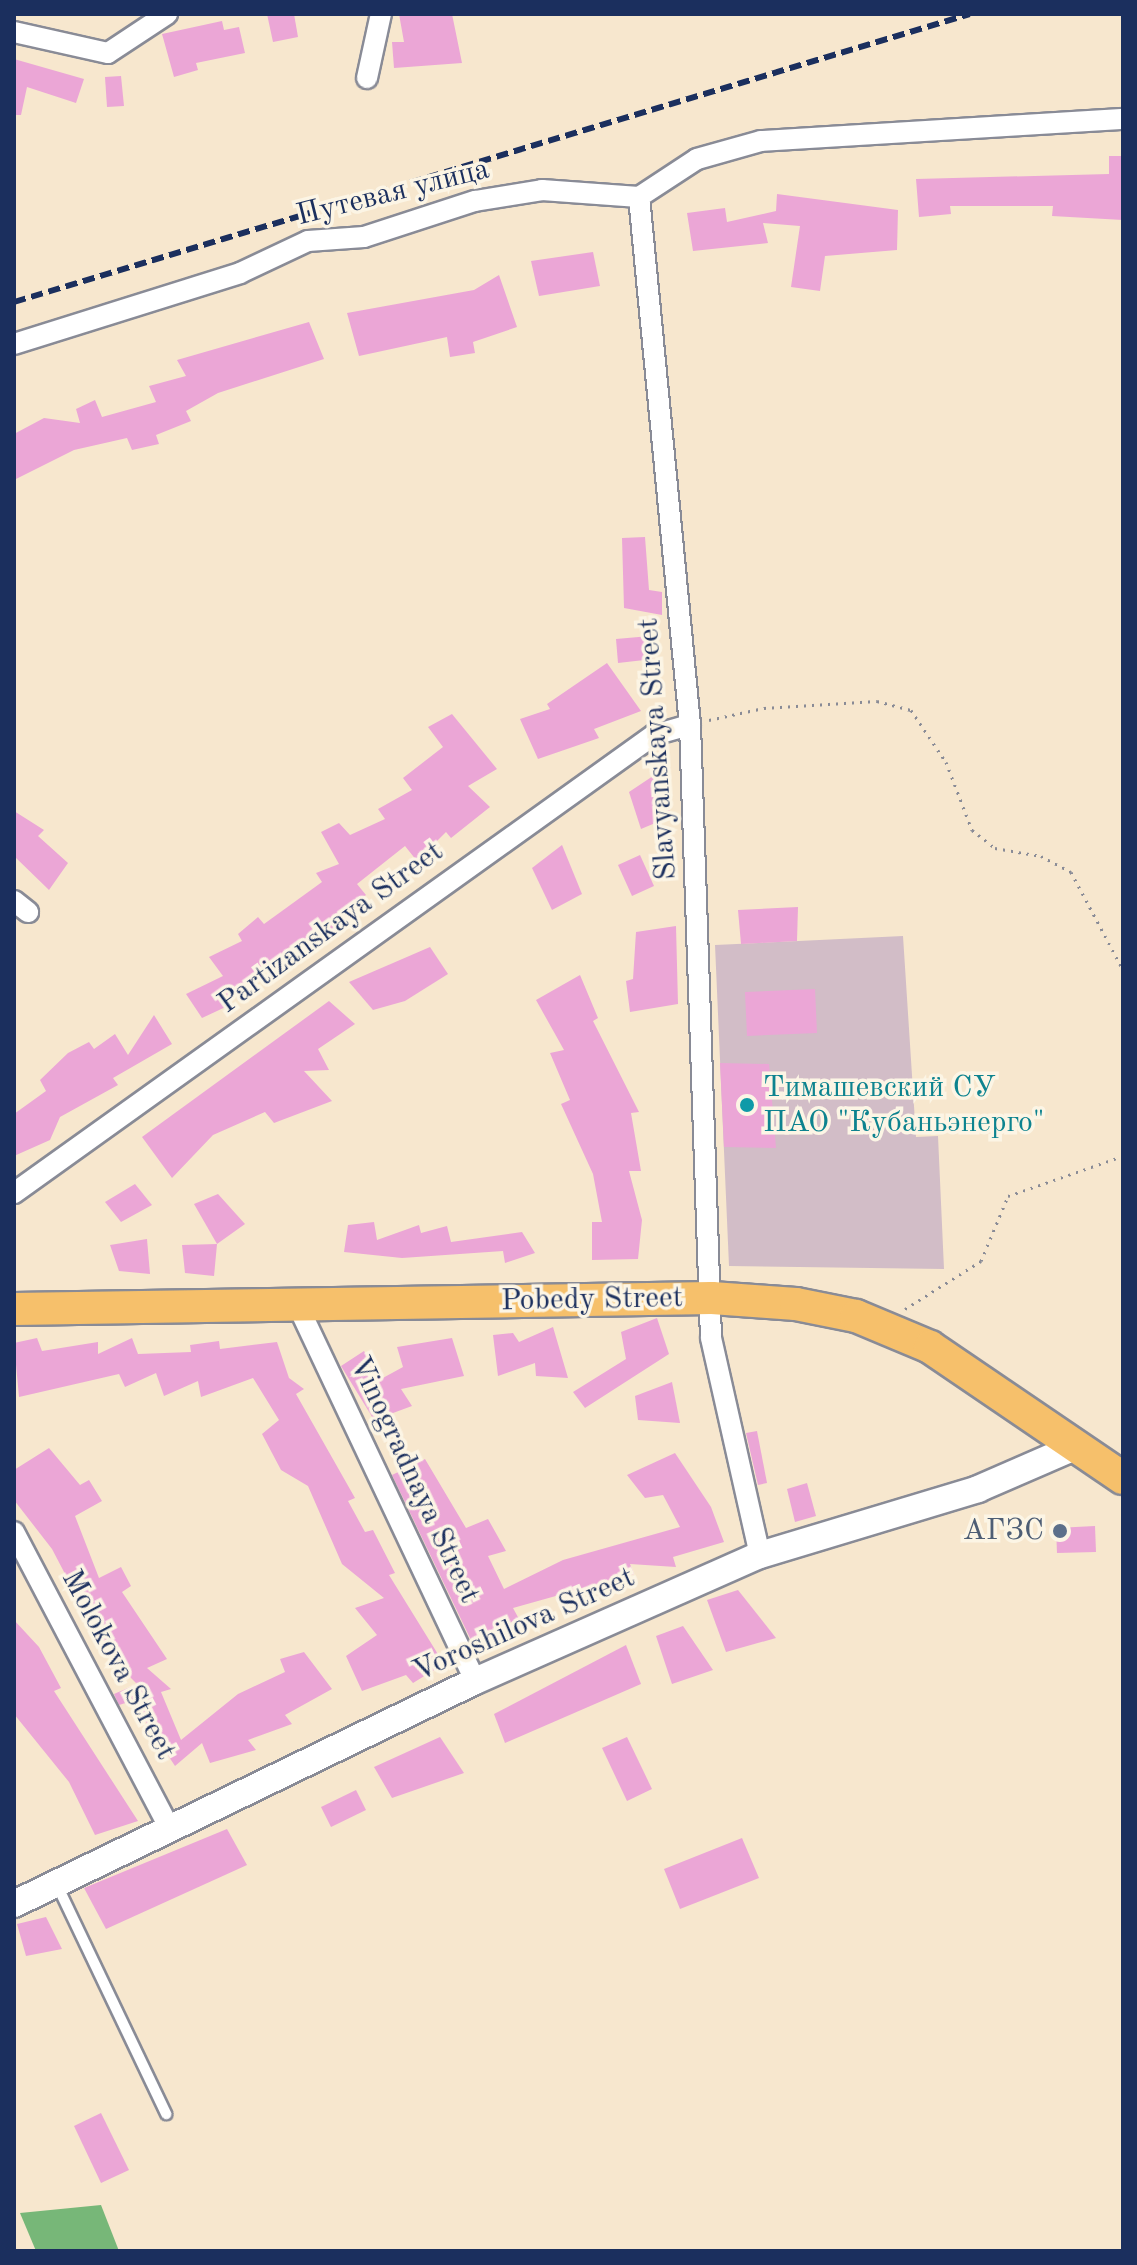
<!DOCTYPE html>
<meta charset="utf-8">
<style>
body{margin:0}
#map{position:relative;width:1137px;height:2265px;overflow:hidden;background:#f7e7ce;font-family:"Old Standard TT",serif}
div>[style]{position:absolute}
.industrial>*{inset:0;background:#d2bdc7}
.forest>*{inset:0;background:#77b778}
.building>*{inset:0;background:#eba6d6}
.path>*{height:3px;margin-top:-1.5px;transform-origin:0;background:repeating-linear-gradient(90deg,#898b96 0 2px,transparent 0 8px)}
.roads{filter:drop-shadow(2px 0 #898b96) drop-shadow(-2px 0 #898b96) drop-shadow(0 2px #898b96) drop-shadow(0 -2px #898b96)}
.service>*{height:10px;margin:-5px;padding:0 5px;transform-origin:5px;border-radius:5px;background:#fff}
.minor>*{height:20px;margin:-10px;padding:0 10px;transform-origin:10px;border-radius:10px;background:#fff}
.tertiary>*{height:26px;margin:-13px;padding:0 13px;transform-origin:13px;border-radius:13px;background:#fff}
.primary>*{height:32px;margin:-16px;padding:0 16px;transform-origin:16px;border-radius:16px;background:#f6c06b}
.rail>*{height:6px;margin-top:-3px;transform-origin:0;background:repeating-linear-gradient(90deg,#1b2f5e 0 12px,transparent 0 18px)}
.dots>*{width:22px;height:22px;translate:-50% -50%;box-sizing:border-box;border:4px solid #fcf5e5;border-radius:50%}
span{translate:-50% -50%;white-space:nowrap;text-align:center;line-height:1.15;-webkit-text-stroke:7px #fcf5e5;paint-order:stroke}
.street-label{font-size:30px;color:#1b2f5e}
.culture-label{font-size:30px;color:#0d838f}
.left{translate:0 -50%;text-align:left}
.service-label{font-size:30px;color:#4e5e75}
.right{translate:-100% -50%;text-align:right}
.frame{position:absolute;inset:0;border:16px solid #1b2f5e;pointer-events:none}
</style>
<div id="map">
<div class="industrial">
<div style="clip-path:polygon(903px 936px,916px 1137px,938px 1136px,944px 1269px,729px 1266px,715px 945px)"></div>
</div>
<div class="forest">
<div style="clip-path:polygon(101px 2205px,119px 2251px,36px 2251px,20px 2213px)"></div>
</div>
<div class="building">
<div style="clip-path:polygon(267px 14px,294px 14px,298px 37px,273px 42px)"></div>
<div style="clip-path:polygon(399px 14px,452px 14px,462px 63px,394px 68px,392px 42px,404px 42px)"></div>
<div style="clip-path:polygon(222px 21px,224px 30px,239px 27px,245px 53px,196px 63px,198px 70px,174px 77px,162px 34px)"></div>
<div style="clip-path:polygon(14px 59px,84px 79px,76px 103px,27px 87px,21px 115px,14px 115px)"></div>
<div style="clip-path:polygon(121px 76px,124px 106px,107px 107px,105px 77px)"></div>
<div style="clip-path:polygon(1109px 156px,1123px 156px,1123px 220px,1052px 216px,1053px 206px,950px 206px,951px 214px,919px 217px,916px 179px,1109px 174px)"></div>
<div style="clip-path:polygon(777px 194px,898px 210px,897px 250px,825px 256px,820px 291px,791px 287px,800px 226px,763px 223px,768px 243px,693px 251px,687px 213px,725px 208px,727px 222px,776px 211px)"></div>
<div style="clip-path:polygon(593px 252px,600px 286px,539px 296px,531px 261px)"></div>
<div style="clip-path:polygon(499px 275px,517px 327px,473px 342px,475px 353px,450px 357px,447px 337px,359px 356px,347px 313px,474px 290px)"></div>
<div style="clip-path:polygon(309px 322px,324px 359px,218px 393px,186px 411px,191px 421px,156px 435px,159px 444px,132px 450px,127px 438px,74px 450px,14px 480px,14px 434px,44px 418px,80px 423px,76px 409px,95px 400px,102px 417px,156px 402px,149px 386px,186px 376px,177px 360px)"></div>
<div style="clip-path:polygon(645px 537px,649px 590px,662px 592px,662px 615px,624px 608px,622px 538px)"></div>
<div style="clip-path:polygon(650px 636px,653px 659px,618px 663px,616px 639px)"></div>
<div style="clip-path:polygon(607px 663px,641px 711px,594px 729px,599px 738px,538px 759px,520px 719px,550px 709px,547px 704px)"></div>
<div style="clip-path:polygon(452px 714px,497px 769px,468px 786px,490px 807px,451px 838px,446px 832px,417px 861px,405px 846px,357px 884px,366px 895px,336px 918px,342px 926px,288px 948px,293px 954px,226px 997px,232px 1004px,202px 1018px,186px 994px,223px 976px,209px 957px,242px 941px,238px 934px,258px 917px,264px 924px,322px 882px,316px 873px,339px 864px,321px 832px,339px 823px,350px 835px,385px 819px,378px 809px,412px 790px,403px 778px,443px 747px,428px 727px)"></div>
<div style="clip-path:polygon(653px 776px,672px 816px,641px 829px,629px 792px)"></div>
<div style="clip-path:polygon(14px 811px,44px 830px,38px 836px,68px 863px,49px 890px,14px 856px)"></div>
<div style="clip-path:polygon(562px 845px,582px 894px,552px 910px,532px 868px)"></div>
<div style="clip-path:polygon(640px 855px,654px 886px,632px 896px,618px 865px)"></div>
<div style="clip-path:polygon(798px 907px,797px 941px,741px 944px,738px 910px)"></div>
<div style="clip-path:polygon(676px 926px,678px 1004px,630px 1012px,626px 981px,633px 979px,636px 932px)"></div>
<div style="clip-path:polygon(430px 947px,448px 974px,405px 1001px,373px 1010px,349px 982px)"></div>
<div style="clip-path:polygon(580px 975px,598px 1018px,593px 1021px,639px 1112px,631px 1113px,641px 1171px,629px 1171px,642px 1220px,638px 1259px,592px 1260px,592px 1222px,602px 1222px,593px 1174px,561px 1104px,570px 1100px,550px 1053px,564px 1050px,536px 1000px)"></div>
<div style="clip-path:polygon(815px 989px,817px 1033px,747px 1036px,745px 992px)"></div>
<div style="clip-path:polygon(329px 1001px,355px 1024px,318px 1049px,329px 1070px,304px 1071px,332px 1101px,274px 1123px,265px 1112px,213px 1135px,172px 1178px,142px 1137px)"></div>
<div style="clip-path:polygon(154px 1015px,172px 1044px,113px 1078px,118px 1085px,60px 1117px,50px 1140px,14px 1156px,14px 1114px,46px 1091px,40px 1080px,68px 1053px,89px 1042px,94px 1049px,115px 1034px,128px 1055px)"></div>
<div style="clip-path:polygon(720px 1063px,769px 1064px,776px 1148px,724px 1147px)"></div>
<div style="clip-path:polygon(135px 1184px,152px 1205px,121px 1222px,105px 1202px)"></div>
<div style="clip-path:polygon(218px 1194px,245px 1224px,217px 1244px,194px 1204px)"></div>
<div style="clip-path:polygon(374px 1222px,377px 1240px,419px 1225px,421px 1233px,447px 1226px,451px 1242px,522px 1232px,535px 1253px,505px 1263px,503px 1251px,402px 1258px,344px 1252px,348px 1225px)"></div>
<div style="clip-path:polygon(147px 1239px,150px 1274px,119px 1271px,110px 1245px)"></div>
<div style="clip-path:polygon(217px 1244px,214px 1276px,185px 1273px,182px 1245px)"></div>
<div style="clip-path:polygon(657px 1318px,669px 1354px,585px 1408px,573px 1392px,626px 1359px,621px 1332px)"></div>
<div style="clip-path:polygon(553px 1327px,568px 1378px,536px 1376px,535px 1363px,498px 1376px,493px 1335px,513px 1333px,519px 1342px)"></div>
<div style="clip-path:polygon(37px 1338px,42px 1351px,98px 1342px,98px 1354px,132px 1338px,138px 1354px,191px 1352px,190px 1345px,219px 1341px,220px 1349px,277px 1342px,289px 1378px,304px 1389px,296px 1394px,355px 1498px,348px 1501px,365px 1532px,373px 1530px,395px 1573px,389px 1575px,444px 1664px,413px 1683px,406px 1675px,362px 1691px,346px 1656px,377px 1635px,355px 1608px,384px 1598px,342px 1564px,308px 1486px,281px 1470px,262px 1434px,279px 1420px,253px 1378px,201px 1397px,198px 1381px,164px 1396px,156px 1373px,125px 1387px,119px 1374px,19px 1397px,14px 1343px)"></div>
<div style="clip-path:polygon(452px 1338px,464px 1376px,401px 1389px,412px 1406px,374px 1420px,341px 1366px,364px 1351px,381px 1379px,403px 1367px,397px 1347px)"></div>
<div style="clip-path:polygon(672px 1382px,680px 1423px,638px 1420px,635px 1396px)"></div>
<div style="clip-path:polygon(757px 1431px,767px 1483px,758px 1485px,746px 1433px)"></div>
<div style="clip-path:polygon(49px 1448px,80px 1485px,89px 1480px,102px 1501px,75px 1516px,99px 1578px,121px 1567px,131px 1586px,122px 1592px,167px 1659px,147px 1668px,171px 1689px,161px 1692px,181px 1740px,238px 1694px,285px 1672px,280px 1659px,304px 1652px,332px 1689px,285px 1715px,292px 1724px,248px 1740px,256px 1750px,210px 1763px,202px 1743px,175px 1766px,132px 1701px,119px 1705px,114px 1694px,137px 1684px,107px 1654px,52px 1549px,14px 1500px,14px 1470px)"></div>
<div style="clip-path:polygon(675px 1453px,711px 1507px,724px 1542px,673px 1557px,676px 1567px,630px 1564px,634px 1574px,513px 1608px,519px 1619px,471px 1640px,392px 1475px,425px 1459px,466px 1528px,488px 1519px,506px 1551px,488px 1556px,504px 1589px,563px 1560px,680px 1527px,663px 1495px,645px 1498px,627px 1475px)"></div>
<div style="clip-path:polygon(807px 1483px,816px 1516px,795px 1522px,787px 1489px)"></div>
<div style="clip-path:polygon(1095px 1526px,1096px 1552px,1057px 1553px,1056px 1528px)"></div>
<div style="clip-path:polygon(738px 1590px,776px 1638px,726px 1652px,707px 1600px)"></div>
<div style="clip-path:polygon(14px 1620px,39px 1647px,61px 1688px,54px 1691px,138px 1821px,95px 1835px,69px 1782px,14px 1714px)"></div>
<div style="clip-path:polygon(683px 1626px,713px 1670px,672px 1684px,656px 1636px)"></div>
<div style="clip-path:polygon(626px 1645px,641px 1684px,505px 1743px,494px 1714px)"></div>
<div style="clip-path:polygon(440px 1737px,464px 1773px,392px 1798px,374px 1767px)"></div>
<div style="clip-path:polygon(627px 1737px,652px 1789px,627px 1801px,602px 1748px)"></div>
<div style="clip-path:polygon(356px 1790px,366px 1810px,331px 1827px,321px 1807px)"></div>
<div style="clip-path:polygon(227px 1829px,247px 1865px,106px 1929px,84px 1888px)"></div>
<div style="clip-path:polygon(742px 1838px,759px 1878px,680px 1909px,664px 1869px)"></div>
<div style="clip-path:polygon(46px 1917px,62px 1949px,26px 1956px,17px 1924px)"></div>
<div style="clip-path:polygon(101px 2113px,129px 2170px,101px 2183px,74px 2126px)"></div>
</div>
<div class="path">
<div style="left:709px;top:720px;width:56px;rotate:-12.3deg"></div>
<div style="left:764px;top:708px;width:113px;rotate:-3.5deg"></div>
<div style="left:877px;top:701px;width:35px;rotate:15deg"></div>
<div style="left:911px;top:710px;width:63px;rotate:56.1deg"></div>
<div style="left:946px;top:762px;width:73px;rotate:69.1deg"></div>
<div style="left:972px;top:830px;width:29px;rotate:38deg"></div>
<div style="left:995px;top:848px;width:47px;rotate:9.9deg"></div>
<div style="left:1041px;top:856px;width:34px;rotate:28deg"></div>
<div style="left:1071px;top:872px;width:111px;rotate:62deg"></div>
<div style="left:905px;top:1309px;width:90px;rotate:-32.3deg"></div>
<div style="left:981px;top:1261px;width:70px;rotate:-67.4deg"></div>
<div style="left:1008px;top:1196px;width:122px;rotate:-19.2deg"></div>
</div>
<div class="roads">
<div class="service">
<div style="left:57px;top:1885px;width:254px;rotate:64.5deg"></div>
</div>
<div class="minor">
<div style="left:14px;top:32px;width:96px;rotate:12.6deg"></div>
<div style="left:108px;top:53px;width:71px;rotate:-33.5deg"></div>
<div style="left:367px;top:78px;width:66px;rotate:-77.7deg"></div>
<div style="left:639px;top:197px;width:530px;rotate:84.48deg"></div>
<div style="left:690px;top:725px;width:613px;rotate:88.04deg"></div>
<div style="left:711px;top:1338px;width:222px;rotate:77.3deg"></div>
<div style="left:14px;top:344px;width:237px;rotate:-17.4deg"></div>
<div style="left:240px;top:273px;width:75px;rotate:-25.2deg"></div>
<div style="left:308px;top:241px;width:56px;rotate:-4.1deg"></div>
<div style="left:364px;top:237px;width:117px;rotate:-18deg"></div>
<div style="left:475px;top:201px;width:68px;rotate:-9.3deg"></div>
<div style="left:542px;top:190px;width:97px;rotate:4.1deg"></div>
<div style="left:639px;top:197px;width:69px;rotate:-33.2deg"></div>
<div style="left:697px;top:159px;width:66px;rotate:-15.7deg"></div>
<div style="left:761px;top:141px;width:363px;rotate:-3.5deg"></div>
<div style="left:14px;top:901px;width:18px;rotate:38deg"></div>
<div style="left:14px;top:1193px;width:787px;rotate:-35.59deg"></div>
<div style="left:654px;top:735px;width:37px;rotate:-16deg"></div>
<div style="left:298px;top:1306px;width:415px;rotate:64.7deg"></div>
<div style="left:14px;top:1532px;width:333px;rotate:62.3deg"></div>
</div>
<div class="tertiary">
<div style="left:14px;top:1904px;width:512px;rotate:-25.81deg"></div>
<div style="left:475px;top:1681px;width:312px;rotate:-23.9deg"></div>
<div style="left:760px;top:1555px;width:228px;rotate:-16.8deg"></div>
<div style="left:978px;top:1489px;width:108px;rotate:-23.5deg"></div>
</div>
<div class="primary">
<div style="left:14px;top:1309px;width:698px;rotate:-0.9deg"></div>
<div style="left:712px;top:1298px;width:84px;rotate:4.1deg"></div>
<div style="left:796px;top:1304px;width:61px;rotate:11.3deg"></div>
<div style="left:856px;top:1316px;width:80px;rotate:22.7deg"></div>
<div style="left:930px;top:1347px;width:233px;rotate:34.2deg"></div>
</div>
</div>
<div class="rail">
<div style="left:14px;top:302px;width:998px;rotate:-16.77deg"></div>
</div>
<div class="dots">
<div style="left:747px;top:1105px;background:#0f9aa8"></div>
<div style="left:1060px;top:1531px;background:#5c6f8a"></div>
</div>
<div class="street-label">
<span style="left:393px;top:193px;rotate:-14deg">Путевая улица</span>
<span style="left:658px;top:749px;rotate:-94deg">Slavyanskaya Street</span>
<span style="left:331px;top:928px;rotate:-36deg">Partizanskaya Street</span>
<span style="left:592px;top:1300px;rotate:-1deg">Pobedy Street</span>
<span style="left:414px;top:1480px;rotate:65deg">Vinogradnaya Street</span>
<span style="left:524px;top:1625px;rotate:-24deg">Voroshilova Street</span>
<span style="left:118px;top:1665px;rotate:62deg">Molokova Street</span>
</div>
<div class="culture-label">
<span class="left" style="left:763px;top:1105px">Тимашевский СУ<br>ПАО "Кубаньэнерго"</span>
</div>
<div class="service-label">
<span class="right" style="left:1044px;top:1531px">АГЗС</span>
</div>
<div class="frame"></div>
</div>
